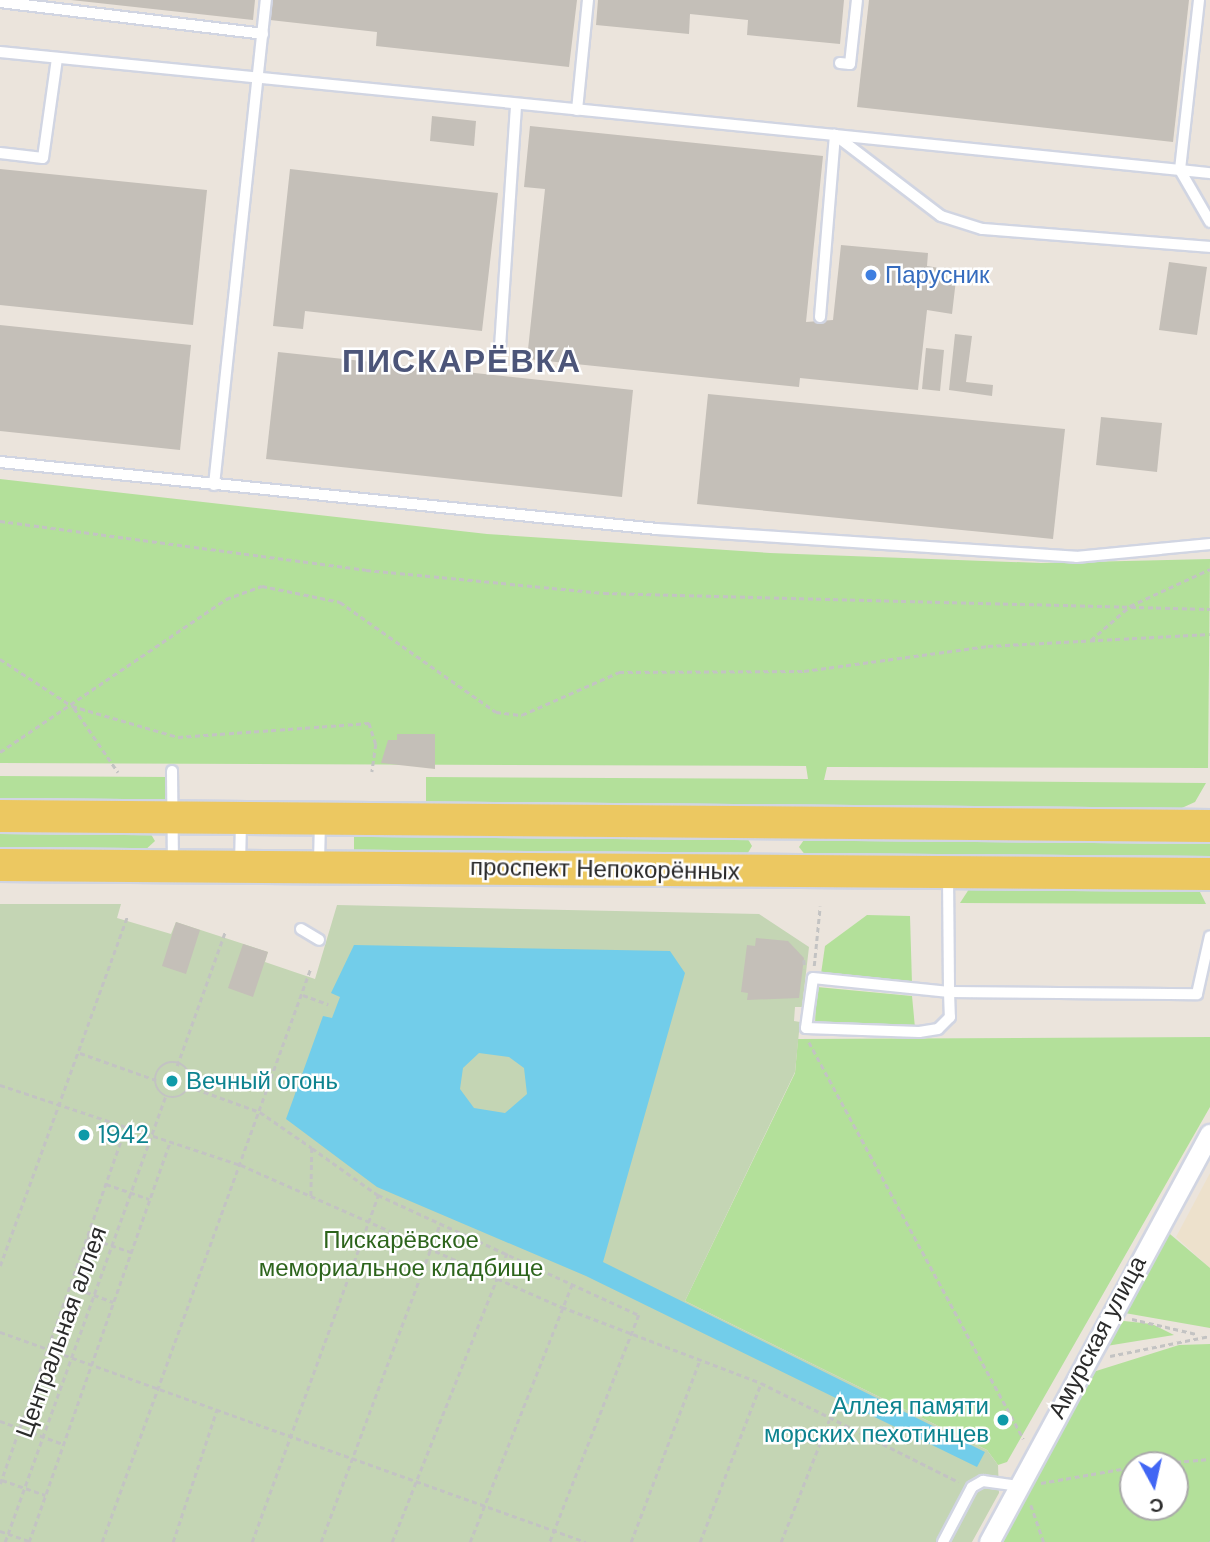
<!DOCTYPE html>
<meta charset="utf-8">
<style>
body{margin:0}
#map{position:relative;width:1210px;height:1542px;overflow:hidden;background:#ebe4dc;font-family:"DM Sans",sans-serif}
div>[style]{position:absolute}
.education>*{inset:0;background:#ede1cc}
.green>*{inset:0;background:#b3e09a}
.cemetery>*{inset:0;background:#c4d5b4}
.water>*{inset:0;background:#72cdea}
.building>*{inset:0;background:#c4bfb8}
.path>*{height:2.5px;margin-top:-1.25px;transform-origin:0;background:repeating-linear-gradient(90deg,#c3c3c3 0 5px,transparent 0 8.5px)}
.path>.ring{margin:-1.25px;padding:0;box-sizing:content-box;background:none;border:2.5px solid #c3c3c3;border-radius:50%}
.roads{filter:drop-shadow(2px 0 #d1d5e2) drop-shadow(-2px 0 #d1d5e2) drop-shadow(0 2px #d1d5e2) drop-shadow(0 -2px #d1d5e2)}
.lane>*{height:10px;margin:-5px;padding:0 5px;transform-origin:5px;border-radius:5px;background:#fff}
.street>*{height:19px;margin:-9.5px;padding:0 9.5px;transform-origin:9.5px;border-radius:9.5px;background:#fff}
.primary>*{height:32px;margin:-16px;padding:0 16px;transform-origin:16px;border-radius:16px;background:#ecc861}
.dots>*{width:19px;height:19px;translate:-50% -50%;box-sizing:border-box;border:4px solid #fff;border-radius:50%}
span{translate:-50% -50%;white-space:nowrap;text-align:center;line-height:1.15;-webkit-text-stroke:5px #fff;paint-order:stroke}
.shop-label{font-size:24px;color:#366cbe}
.left{translate:0 -50%;text-align:left}
.street-label{font-size:24px;color:#2a2a2a}
.culture-label{font-size:24px;color:#0d838f}
.right{translate:-100% -50%;text-align:right}
.park-label{font-size:24px;color:#2d641c}
.district-label{font-size:32px;color:#4c5579;font-weight:700;letter-spacing:2px}
.north{position:absolute;left:1119px;top:1451px;width:70px;height:70px;box-sizing:border-box;background:#fff;border:2px solid #aaa;border-radius:50%;rotate:172deg;font-size:19px;font-weight:700;line-height:28px;text-align:center;color:#2a2a2a}
.north::after{content:'';display:block;margin:auto;width:24px;height:32px;background:#4166f4;clip-path:polygon(50% 0,100% 100%,50% 72%,0 100%)}
</style>
<div id="map">
<div class="education">
<div style="clip-path:polygon(1210px 1173px,1210px 1268px,1176px 1237px)"></div>
</div>
<div class="green">
<div style="clip-path:polygon(0 479px,487px 534px,770px 553px,1041px 563px,1210px 559px,1208px 768px,838px 767px,827px 767px,824px 780px,1206px 783px,1195px 802px,1173px 812px,426px 806px,426px 777px,808px 779px,806px 766px,0 763px)"></div>
<div style="clip-path:polygon(0 776px,167px 777px,167px 804px,0 802px)"></div>
<div style="clip-path:polygon(0 829px,149px 831px,155px 841px,143px 852px,0 852px)"></div>
<div style="clip-path:polygon(354px 832px,746px 836px,752px 846px,746px 856px,354px 853px)"></div>
<div style="clip-path:polygon(806px 837px,1210px 839px,1210px 860px,806px 856px,799px 847px)"></div>
<div style="clip-path:polygon(971px 886px,1198px 888px,1206px 904px,960px 903px)"></div>
<div style="clip-path:polygon(867px 915px,910px 916px,912px 984px,821px 974px,825px 946px)"></div>
<div style="clip-path:polygon(817px 987px,912px 996px,915px 1028px,815px 1023px)"></div>
<div style="clip-path:polygon(1210px 1037px,1210px 1107px,1007px 1462px,998px 1465px,987px 1450px,685px 1301px,795px 1073px,798px 1039px)"></div>
<div style="clip-path:polygon(1164px 1229px,1210px 1268px,1210px 1328px,1119px 1312px)"></div>
<div style="clip-path:polygon(1124px 1321px,1152px 1324px,1174px 1335px,1094px 1348px,1109px 1325px)"></div>
<div style="clip-path:polygon(evenodd,1210px 1344px,1210px 1542px,990px 1542px,1077px 1377px,1179px 1345px,1210px 1344px,1133px 1465px,1175px 1465px,1175px 1507px,1133px 1507px,1133px 1465px)"></div>
</div>
<div class="cemetery">
<div style="clip-path:polygon(0 904px,121px 904px,117px 918px,171px 934px,176px 922px,268px 952px,265px 962px,315px 979px,337px 905px,759px 914px,809px 947px,802px 1007px,795px 1007px,794px 1021px,800px 1022px,795px 1072px,685px 1301px,987px 1450px,998px 1465px,999px 1493px,972px 1542px,0 1542px)"></div>
</div>
<div class="water">
<div style="clip-path:polygon(evenodd,354px 945px,670px 951px,685px 973px,603px 1262px,985px 1452px,977px 1467px,586px 1276px,377px 1187px,286px 1119px,323px 1016px,332px 1018px,340px 997px,331px 993px,354px 945px,479px 1053px,509px 1057px,524px 1068px,527px 1094px,505px 1113px,474px 1108px,460px 1089px,463px 1068px,479px 1053px)"></div>
</div>
<div class="building">
<div style="clip-path:polygon(71px 0,255px 0,253px 20px)"></div>
<div style="clip-path:polygon(272px 0,577px 0,569px 67px,376px 46px,377px 32px,270px 20px)"></div>
<div style="clip-path:polygon(598px 0,844px 0,840px 44px,747px 35px,748px 20px,690px 14px,689px 34px,596px 25px)"></div>
<div style="clip-path:polygon(869px 0,1189px 0,1173px 142px,857px 107px)"></div>
<div style="clip-path:polygon(432px 116px,476px 121px,474px 146px,430px 141px)"></div>
<div style="clip-path:polygon(530px 126px,823px 156px,806px 322px,833px 320px,841px 245px,928px 253px,927px 266px,957px 271px,952px 314px,927px 310px,918px 390px,800px 378px,799px 387px,527px 359px,545px 189px,524px 187px)"></div>
<div style="clip-path:polygon(0 169px,207px 190px,193px 325px,0 305px)"></div>
<div style="clip-path:polygon(290px 169px,498px 193px,482px 331px,305px 311px,303px 329px,273px 326px)"></div>
<div style="clip-path:polygon(1169px 262px,1207px 267px,1197px 335px,1159px 330px)"></div>
<div style="clip-path:polygon(0 325px,191px 345px,180px 450px,0 431px)"></div>
<div style="clip-path:polygon(955px 334px,972px 336px,966px 382px,993px 385px,992px 396px,949px 390px)"></div>
<div style="clip-path:polygon(926px 348px,944px 350px,940px 391px,922px 389px)"></div>
<div style="clip-path:polygon(278px 352px,633px 390px,622px 497px,266px 459px)"></div>
<div style="clip-path:polygon(708px 394px,1065px 429px,1053px 539px,697px 504px)"></div>
<div style="clip-path:polygon(1101px 417px,1162px 423px,1157px 472px,1096px 465px)"></div>
<div style="clip-path:polygon(397px 734px,435px 734px,435px 769px,381px 763px,388px 740px,397px 740px)"></div>
<div style="clip-path:polygon(176px 922px,200px 930px,186px 974px,162px 966px)"></div>
<div style="clip-path:polygon(756px 938px,788px 941px,804px 958px,799px 998px,747px 1000px,748px 993px,741px 992px,747px 945px,755px 946px)"></div>
<div style="clip-path:polygon(243px 944px,268px 952px,253px 997px,228px 988px)"></div>
</div>
<div class="path">
<div style="left:0;top:521px;width:369px;rotate:7.6deg"></div>
<div style="left:366px;top:570px;width:239px;rotate:5.5deg"></div>
<div style="left:604px;top:593px;width:606px;rotate:1.51deg"></div>
<div style="left:1091px;top:640px;width:52px;rotate:-41.1deg"></div>
<div style="left:1130px;top:606px;width:88px;rotate:-24.8deg"></div>
<div style="left:0;top:659px;width:86px;rotate:33.1deg"></div>
<div style="left:72px;top:706px;width:110px;rotate:16.3deg"></div>
<div style="left:178px;top:737px;width:192px;rotate:-4.2deg"></div>
<div style="left:369px;top:723px;width:22px;rotate:72deg"></div>
<div style="left:376px;top:744px;width:28px;rotate:98deg"></div>
<div style="left:74px;top:708px;width:78px;rotate:55.5deg"></div>
<div style="left:0;top:752px;width:273px;rotate:-34.1deg"></div>
<div style="left:226px;top:599px;width:38px;rotate:-20deg"></div>
<div style="left:262px;top:586px;width:80px;rotate:11.6deg"></div>
<div style="left:340px;top:602px;width:191px;rotate:35.2deg"></div>
<div style="left:496px;top:712px;width:26px;rotate:7deg"></div>
<div style="left:522px;top:715px;width:106px;rotate:-23.9deg"></div>
<div style="left:619px;top:672px;width:185px;rotate:-0.3deg"></div>
<div style="left:804px;top:671px;width:186px;rotate:-7.7deg"></div>
<div style="left:988px;top:646px;width:222px;rotate:-3.1deg"></div>
<div style="left:804px;top:960px;width:9px;rotate:84deg"></div>
<div style="left:814px;top:966px;width:60px;rotate:-84.3deg"></div>
<div style="left:303px;top:995px;width:27px;rotate:20deg"></div>
<div style="left:809px;top:1042px;width:451px;rotate:61.6deg"></div>
<div style="left:80px;top:1053px;width:81px;rotate:19.6deg"></div>
<div class="ring" style="left:155px;top:1062px;width:33.5px;height:33.5px"></div>
<div style="left:177px;top:1066px;width:142px;rotate:-70.3deg"></div>
<div style="left:0;top:1085px;width:254px;rotate:18.4deg"></div>
<div style="left:241px;top:1165px;width:351px;rotate:23.9deg"></div>
<div style="left:562px;top:1307px;width:213px;rotate:20.9deg"></div>
<div style="left:761px;top:1383px;width:221px;rotate:26.6deg"></div>
<div style="left:188px;top:1086px;width:77px;rotate:19.9deg"></div>
<div style="left:260px;top:1112px;width:63px;rotate:34.7deg"></div>
<div style="left:312px;top:1148px;width:51px;rotate:91.1deg"></div>
<div style="left:312px;top:1148px;width:81px;rotate:35.5deg"></div>
<div style="left:378px;top:1195px;width:287px;rotate:24.7deg"></div>
<div style="left:639px;top:1315px;width:244px;rotate:111.4deg"></div>
<div style="left:106px;top:1184px;width:46px;rotate:19.2deg"></div>
<div style="left:87px;top:1237px;width:46px;rotate:18.8deg"></div>
<div style="left:0;top:1266px;width:371px;rotate:-70deg"></div>
<div style="left:70px;top:1286px;width:46px;rotate:20.4deg"></div>
<div style="left:1132px;top:1319px;width:66px;rotate:13.2deg"></div>
<div style="left:0;top:1332px;width:622px;rotate:19.72deg"></div>
<div style="left:1110px;top:1356px;width:102px;rotate:-11.3deg"></div>
<div style="left:0;top:1421px;width:67px;rotate:20.1deg"></div>
<div style="left:1142px;top:1465px;width:68px;rotate:-5deg"></div>
<div style="left:2px;top:1480px;width:46px;rotate:19.2deg"></div>
<div style="left:1041px;top:1483px;width:93px;rotate:-9.9deg"></div>
<div style="left:0;top:1484px;width:379px;rotate:-70.6deg"></div>
<div style="left:1031px;top:1505px;width:39px;rotate:71deg"></div>
<div style="left:0;top:1531px;width:31px;rotate:19deg"></div>
<div style="left:5px;top:1542px;width:476px;rotate:-70.2deg"></div>
<div style="left:29px;top:1542px;width:424px;rotate:-70.6deg"></div>
<div style="left:102px;top:1542px;width:609px;rotate:-70.02deg"></div>
<div style="left:173px;top:1542px;width:140px;rotate:-71.7deg"></div>
<div style="left:252px;top:1542px;width:369px;rotate:-70deg"></div>
<div style="left:321px;top:1542px;width:340px;rotate:-69.5deg"></div>
<div style="left:392px;top:1542px;width:311px;rotate:-68.3deg"></div>
<div style="left:470px;top:1542px;width:280px;rotate:-68.4deg"></div>
<div style="left:631px;top:1542px;width:192px;rotate:-69.3deg"></div>
<div style="left:700px;top:1542px;width:170px;rotate:-69deg"></div>
<div style="left:781px;top:1542px;width:131px;rotate:-68.5deg"></div>
<div style="left:1209px;top:1542px;width:1px"></div>
</div>
<div class="roads">
<div class="lane">
<div style="left:1199px;top:0;width:171px;rotate:96.4deg"></div>
<div style="left:1180px;top:170px;width:30px;rotate:6deg"></div>
<div style="left:0;top:2px;width:265px;rotate:6.9deg"></div>
<div style="left:0;top:52px;width:839px;rotate:5.68deg"></div>
<div style="left:835px;top:135px;width:133px;rotate:37.4deg"></div>
<div style="left:941px;top:216px;width:43px;rotate:17.6deg"></div>
<div style="left:982px;top:229px;width:229px;rotate:4.5deg"></div>
<div style="left:840px;top:63px;width:10px;rotate:6deg"></div>
<div style="left:850px;top:64px;width:64px;rotate:-83.8deg"></div>
<div style="left:577px;top:110px;width:111px;rotate:-84.3deg"></div>
<div style="left:0;top:153px;width:43px;rotate:6.6deg"></div>
<div style="left:43px;top:158px;width:100px;rotate:-82deg"></div>
<div style="left:820px;top:317px;width:183px;rotate:-85.3deg"></div>
<div style="left:835px;top:135px;width:347px;rotate:5.8deg"></div>
<div style="left:1180px;top:170px;width:60px;rotate:60deg"></div>
<div style="left:500px;top:347px;width:243px;rotate:-86.2deg"></div>
<div style="left:0;top:462px;width:660px;rotate:5.82deg"></div>
<div style="left:657px;top:529px;width:420px;rotate:3.8deg"></div>
<div style="left:1076px;top:557px;width:135px;rotate:-5.5deg"></div>
<div style="left:214px;top:485px;width:488px;rotate:-83.9deg"></div>
<div style="left:172px;top:771px;width:90px;rotate:89.4deg"></div>
<div style="left:319px;top:862px;width:41px;rotate:-88.6deg"></div>
<div style="left:240px;top:864px;width:41px;rotate:-88.6deg"></div>
<div style="left:948px;top:875px;width:117px;rotate:89.5deg"></div>
<div style="left:949px;top:992px;width:248px;rotate:0.5deg"></div>
<div style="left:1197px;top:994px;width:59px;rotate:-77.4deg"></div>
<div style="left:301px;top:929px;width:21px;rotate:31deg"></div>
<div style="left:813px;top:978px;width:137px;rotate:5.9deg"></div>
<div style="left:949px;top:992px;width:25px;rotate:88deg"></div>
<div style="left:950px;top:1017px;width:17px;rotate:135deg"></div>
<div style="left:938px;top:1029px;width:19px;rotate:171deg"></div>
<div style="left:919px;top:1032px;width:113px;rotate:-178deg"></div>
<div style="left:806px;top:1028px;width:50px;rotate:-82deg"></div>
<div style="left:943px;top:1542px;width:62px;rotate:-62.2deg"></div>
<div style="left:972px;top:1487px;width:13px;rotate:-29deg"></div>
<div style="left:983px;top:1481px;width:37px;rotate:8deg"></div>
</div>
<div class="street">
<div style="left:989px;top:1542px;width:464px;rotate:-61.6deg"></div>
</div>
<div class="primary">
<div style="left:0;top:816px;width:1210px;rotate:0.47deg"></div>
<div style="left:0;top:865px;width:1210px;rotate:0.43deg"></div>
</div>
</div>
<div class="dots">
<div style="left:871px;top:275px;background:#3f7fe0"></div>
<div style="left:172px;top:1081px;background:#0f9aa8"></div>
<div style="left:84px;top:1135px;background:#0f9aa8"></div>
<div style="left:1003px;top:1420px;background:#0f9aa8"></div>
</div>
<div class="shop-label">
<span class="left" style="left:885px;top:275px">Парусник</span>
</div>
<div class="street-label">
<span style="left:605px;top:869px;rotate:1deg">проспект Непокорённых</span>
<span style="left:61px;top:1332px;rotate:-70deg">Центральная аллея</span>
<span style="left:1097px;top:1337px;rotate:-62deg">Амурская улица</span>
</div>
<div class="culture-label">
<span class="left" style="left:186px;top:1081px">Вечный огонь</span>
<span class="left" style="left:98px;top:1135px">1942</span>
<span class="right" style="left:989px;top:1420px">Аллея памяти<br>морских пехотинцев</span>
</div>
<div class="park-label">
<span style="left:401px;top:1254px">Пискарёвское<br>мемориальное кладбище</span>
</div>
<div class="district-label">
<span style="left:462px;top:361px">ПИСКАРЁВКА</span>
</div>
<div class="north">С</div>
</div>
